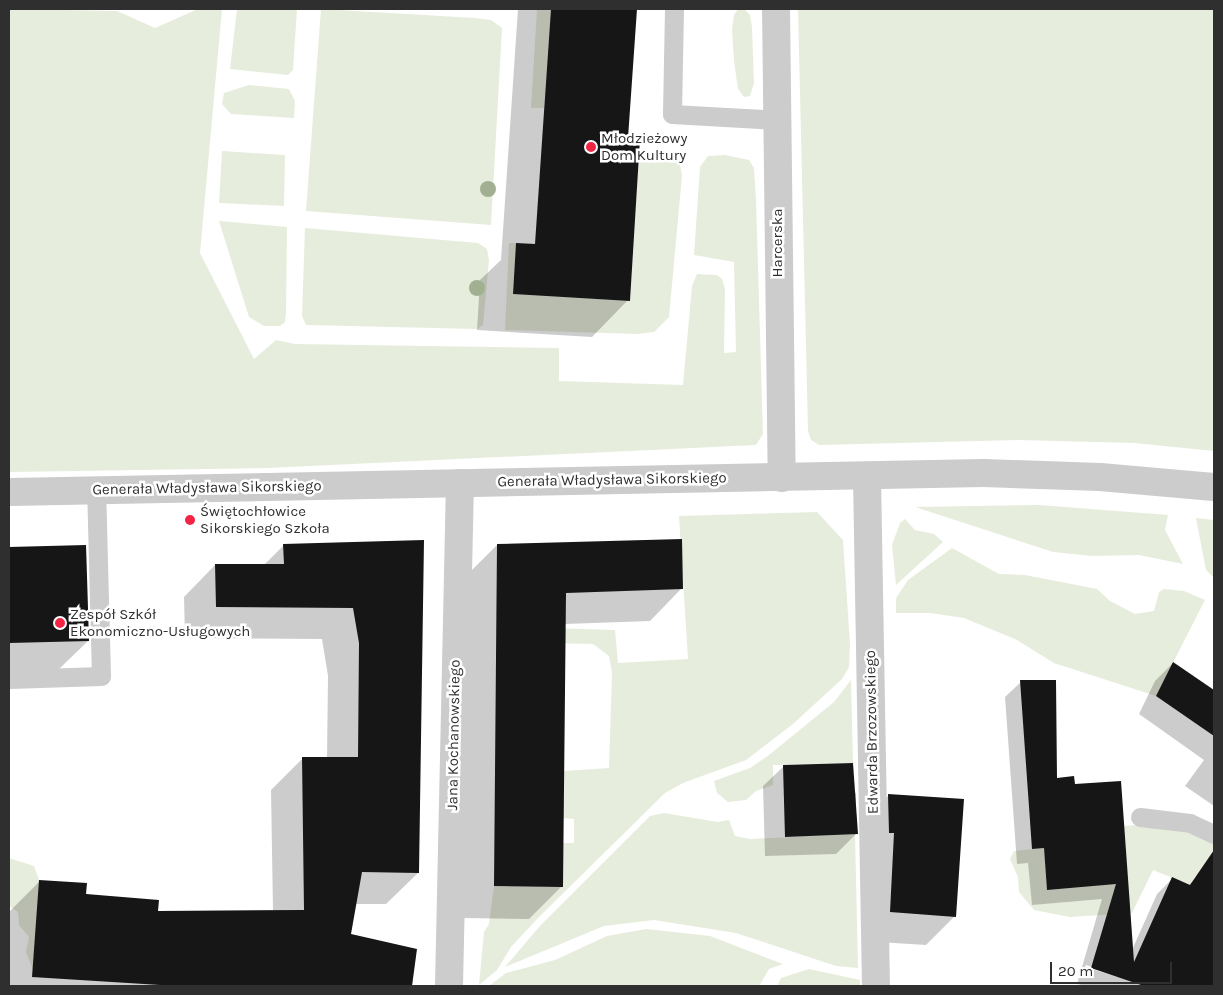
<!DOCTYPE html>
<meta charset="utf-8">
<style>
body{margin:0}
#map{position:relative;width:1223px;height:995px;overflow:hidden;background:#fff;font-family:Karla,sans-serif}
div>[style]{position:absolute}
.green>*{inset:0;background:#e7eddc}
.shadow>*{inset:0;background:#0003}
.building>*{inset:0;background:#161616}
.service>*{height:19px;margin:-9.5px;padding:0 9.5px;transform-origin:9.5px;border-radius:9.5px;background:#ccc}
.minor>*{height:28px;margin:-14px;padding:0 14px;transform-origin:14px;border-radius:14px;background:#ccc}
.trees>*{width:16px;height:16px;margin:-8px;border-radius:50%;background:#a2b092}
.dots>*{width:14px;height:14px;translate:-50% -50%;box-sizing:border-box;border:2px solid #fff;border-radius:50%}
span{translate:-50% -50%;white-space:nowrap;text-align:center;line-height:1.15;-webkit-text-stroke:5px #fff;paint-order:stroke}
.poi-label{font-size:15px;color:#2f2f2f}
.left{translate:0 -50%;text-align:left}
.street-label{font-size:15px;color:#2f2f2f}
.frame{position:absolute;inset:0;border:10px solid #2f2f2f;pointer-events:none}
.scale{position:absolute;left:1050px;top:962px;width:122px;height:22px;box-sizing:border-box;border:2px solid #2f2f2f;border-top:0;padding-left:6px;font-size:15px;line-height:18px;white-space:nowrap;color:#2f2f2f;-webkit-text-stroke:4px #fff;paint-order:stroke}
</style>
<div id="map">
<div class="green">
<div style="clip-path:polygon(9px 9px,117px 11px,155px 28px,198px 9px,222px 9px,200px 253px,254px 359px,276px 340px,295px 344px,559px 348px,559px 381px,683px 385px,692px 286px,697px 274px,717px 275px,722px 279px,725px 289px,724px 353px,736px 352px,734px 262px,694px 255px,700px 167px,708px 156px,725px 155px,749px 160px,754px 168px,756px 200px,763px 434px,756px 445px,268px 468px,9px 472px)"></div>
<div style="clip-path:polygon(237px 9px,297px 9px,293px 70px,288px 75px,230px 69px)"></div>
<div style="clip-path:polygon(321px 9px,475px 18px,491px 20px,502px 28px,491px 225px,306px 211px)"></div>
<div style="clip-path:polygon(537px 9px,551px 9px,544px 108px,531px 108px)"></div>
<div style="clip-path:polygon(738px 9px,744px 9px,750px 15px,752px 27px,754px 83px,750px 96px,744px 97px,738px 89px,734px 61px,732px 29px,734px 15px)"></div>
<div style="clip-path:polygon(798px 9px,1214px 9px,1214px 451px,1135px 443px,1017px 440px,819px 445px,811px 440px,808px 431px)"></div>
<div style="clip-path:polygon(249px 85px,289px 89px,295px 101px,294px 118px,231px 114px,222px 104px,224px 93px)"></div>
<div style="clip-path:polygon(222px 151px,285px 155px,284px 206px,219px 203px)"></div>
<div style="clip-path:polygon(639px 155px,670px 157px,680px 164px,682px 176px,669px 317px,654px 332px,638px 334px,505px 330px,509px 243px,516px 243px,513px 294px,630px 301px)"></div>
<div style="clip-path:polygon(219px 221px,287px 227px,286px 313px,285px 322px,280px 326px,264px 326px,249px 317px)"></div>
<div style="clip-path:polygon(305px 228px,478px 243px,487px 249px,489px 260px,483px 325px,477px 329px,306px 325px,302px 316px)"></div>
<div style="clip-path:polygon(1039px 505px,1168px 515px,1165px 530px,1183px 564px,1139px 555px,1092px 556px,1053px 552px,915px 507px)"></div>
<div style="clip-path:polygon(817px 512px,843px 540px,850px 644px,849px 667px,842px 679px,793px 724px,746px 760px,683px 783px,665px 793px,538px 918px,511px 947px,497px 970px,479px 985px,484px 932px,489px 924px,494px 886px,563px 887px,563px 843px,574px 843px,574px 819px,563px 818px,564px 771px,609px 768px,612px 673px,609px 656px,593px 644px,550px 643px,550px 628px,615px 630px,618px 663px,688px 659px,679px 516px)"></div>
<div style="clip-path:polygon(1196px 518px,1214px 520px,1214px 578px,1206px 570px)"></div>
<div style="clip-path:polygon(905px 519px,915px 530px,934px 534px,943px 542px,896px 585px,892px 545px,900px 523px)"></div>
<div style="clip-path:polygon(952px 548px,999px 574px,1025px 575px,1097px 589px,1110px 601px,1135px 614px,1154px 611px,1159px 592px,1164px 589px,1184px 591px,1205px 600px,1156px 696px,1054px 663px,1015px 639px,964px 618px,930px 613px,896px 613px,896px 598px,908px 580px)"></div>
<div style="clip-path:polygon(851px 680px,853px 763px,773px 765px,773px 785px,756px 791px,746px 800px,728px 802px,717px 793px,714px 781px,750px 768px,769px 755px,834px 702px)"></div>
<div style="clip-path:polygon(664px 813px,718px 822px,729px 820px,735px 836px,750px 839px,855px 834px,858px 968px,836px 966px,736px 933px,654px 920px,604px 926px,505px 967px,539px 927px,650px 816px)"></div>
<div style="clip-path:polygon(1151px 824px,1171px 825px,1214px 839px,1214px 886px,1196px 876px,1190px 885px,1153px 870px,1132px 913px,1070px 917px,1034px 910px,1019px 892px,1018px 877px,1010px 859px,1014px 851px,1044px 848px,1047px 890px,1082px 887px,1127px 865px,1124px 826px)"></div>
<div style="clip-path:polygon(9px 858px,34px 866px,39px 880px,33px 970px,26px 952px,29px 937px,19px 925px,18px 912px,9px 906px)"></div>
<div style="clip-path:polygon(646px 929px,710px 936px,783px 964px,769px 969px,759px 986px,489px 986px,506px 973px,555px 960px,607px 936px)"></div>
<div style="clip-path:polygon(809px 969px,860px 980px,860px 986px,777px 986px,781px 978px)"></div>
</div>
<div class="shadow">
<div style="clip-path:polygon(518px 9px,635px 9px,626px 139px,628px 300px,592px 337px,477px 330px,480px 280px,501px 260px)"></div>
<div style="clip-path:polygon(422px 542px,418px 873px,386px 904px,355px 904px,350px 935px,416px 950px,412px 986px,9px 986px,9px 912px,40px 881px,156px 913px,273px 912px,271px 790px,303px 758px,327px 758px,328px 676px,322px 639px,185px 638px,184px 597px,215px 565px,263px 566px,284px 545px)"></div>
<div style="clip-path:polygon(497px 545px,682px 588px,650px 621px,565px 624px,562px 886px,529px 919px,463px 918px,465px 577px)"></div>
<div style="clip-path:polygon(85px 547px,88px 641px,58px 670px,9px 671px,9px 549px)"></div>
<div style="clip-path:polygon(1173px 663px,1214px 691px,1214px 806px,1185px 786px,1204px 760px,1139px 714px,1155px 681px)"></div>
<div style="clip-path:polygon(evenodd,1021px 682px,1055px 779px,1074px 785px,1120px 782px,1132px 950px,1157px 894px,1172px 879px,1188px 886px,1196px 878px,1214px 885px,1214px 986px,1086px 986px,1077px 984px,1102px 899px,1032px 905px,1028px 863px,1017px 864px,1005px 697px,1021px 682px,1086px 965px,1118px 975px,1118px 977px,1085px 967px,1086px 965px)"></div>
<div style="clip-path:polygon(784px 766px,856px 793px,856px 834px,836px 854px,765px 856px,763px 786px)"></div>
<div style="clip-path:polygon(889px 795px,955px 916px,926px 945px,862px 941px,860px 825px)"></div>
</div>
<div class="building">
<div style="clip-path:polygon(551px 9px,637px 9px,628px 138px,640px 139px,630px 301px,513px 294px,516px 243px,535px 244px)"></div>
<div style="clip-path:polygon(682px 539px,683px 589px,566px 593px,563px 887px,494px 886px,497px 544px)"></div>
<div style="clip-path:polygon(424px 540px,419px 873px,362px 872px,351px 934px,417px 949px,412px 986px,176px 986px,32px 977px,39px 880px,87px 883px,86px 894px,159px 900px,158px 911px,304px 910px,302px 757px,358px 757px,359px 643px,353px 608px,216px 607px,215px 564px,284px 564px,283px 544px)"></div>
<div style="clip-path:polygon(86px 545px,89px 641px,9px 643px,9px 547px)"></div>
<div style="clip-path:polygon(1173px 662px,1214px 690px,1214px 736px,1156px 696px)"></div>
<div style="clip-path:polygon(1020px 680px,1056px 680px,1057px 778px,1074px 776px,1075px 784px,1121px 781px,1134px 962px,1172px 877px,1190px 885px,1214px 850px,1214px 986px,1144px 986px,1091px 968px,1116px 884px,1047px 890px,1044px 848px,1032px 849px)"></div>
<div style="clip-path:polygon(853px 763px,858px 834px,785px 837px,783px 765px)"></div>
<div style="clip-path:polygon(888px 794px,964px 799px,956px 917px,890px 912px,894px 833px,889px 833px)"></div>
</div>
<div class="service">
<div style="left:674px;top:9px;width:105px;rotate:91.1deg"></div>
<div style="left:672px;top:114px;width:106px;rotate:3.2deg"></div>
<div style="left:9px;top:679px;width:92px;rotate:-1.9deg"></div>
<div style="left:101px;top:676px;width:186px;rotate:-91.5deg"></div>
<div style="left:1140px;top:817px;width:50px;rotate:6.8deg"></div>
<div style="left:1190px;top:823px;width:26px;rotate:25deg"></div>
</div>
<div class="minor">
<div style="left:776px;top:9px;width:469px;rotate:89.3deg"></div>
<div style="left:867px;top:477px;width:509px;rotate:88.99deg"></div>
<div style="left:9px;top:492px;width:975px;rotate:-1.12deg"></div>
<div style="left:984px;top:473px;width:116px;rotate:2deg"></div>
<div style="left:1100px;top:477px;width:114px;rotate:5deg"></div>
<div style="left:449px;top:986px;width:503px;rotate:-88.75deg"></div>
</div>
<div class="trees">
<div style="left:488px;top:189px"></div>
<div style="left:477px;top:288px"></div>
</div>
<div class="dots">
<div style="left:591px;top:147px;background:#f32544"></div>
<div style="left:190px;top:520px;background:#f32544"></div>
<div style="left:60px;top:623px;background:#f32544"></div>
</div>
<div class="poi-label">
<span class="left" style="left:601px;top:147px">Młodzieżowy<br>Dom Kultury</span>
<span class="left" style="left:200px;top:520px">Świętochłowice<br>Sikorskiego Szkoła</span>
<span class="left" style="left:70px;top:623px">Zespół Szkół<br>Ekonomiczno-Usługowych</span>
</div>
<div class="street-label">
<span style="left:778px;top:243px;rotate:-90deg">Harcerska</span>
<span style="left:612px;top:480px;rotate:-1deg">Generała Władysława Sikorskiego</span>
<span style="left:207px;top:488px;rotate:-1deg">Generała Władysława Sikorskiego</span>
<span style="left:872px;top:732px;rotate:-91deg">Edwarda Brzozowskiego</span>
<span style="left:454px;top:735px;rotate:-89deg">Jana Kochanowskiego</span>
</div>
<div class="frame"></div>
<div class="scale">20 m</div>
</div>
